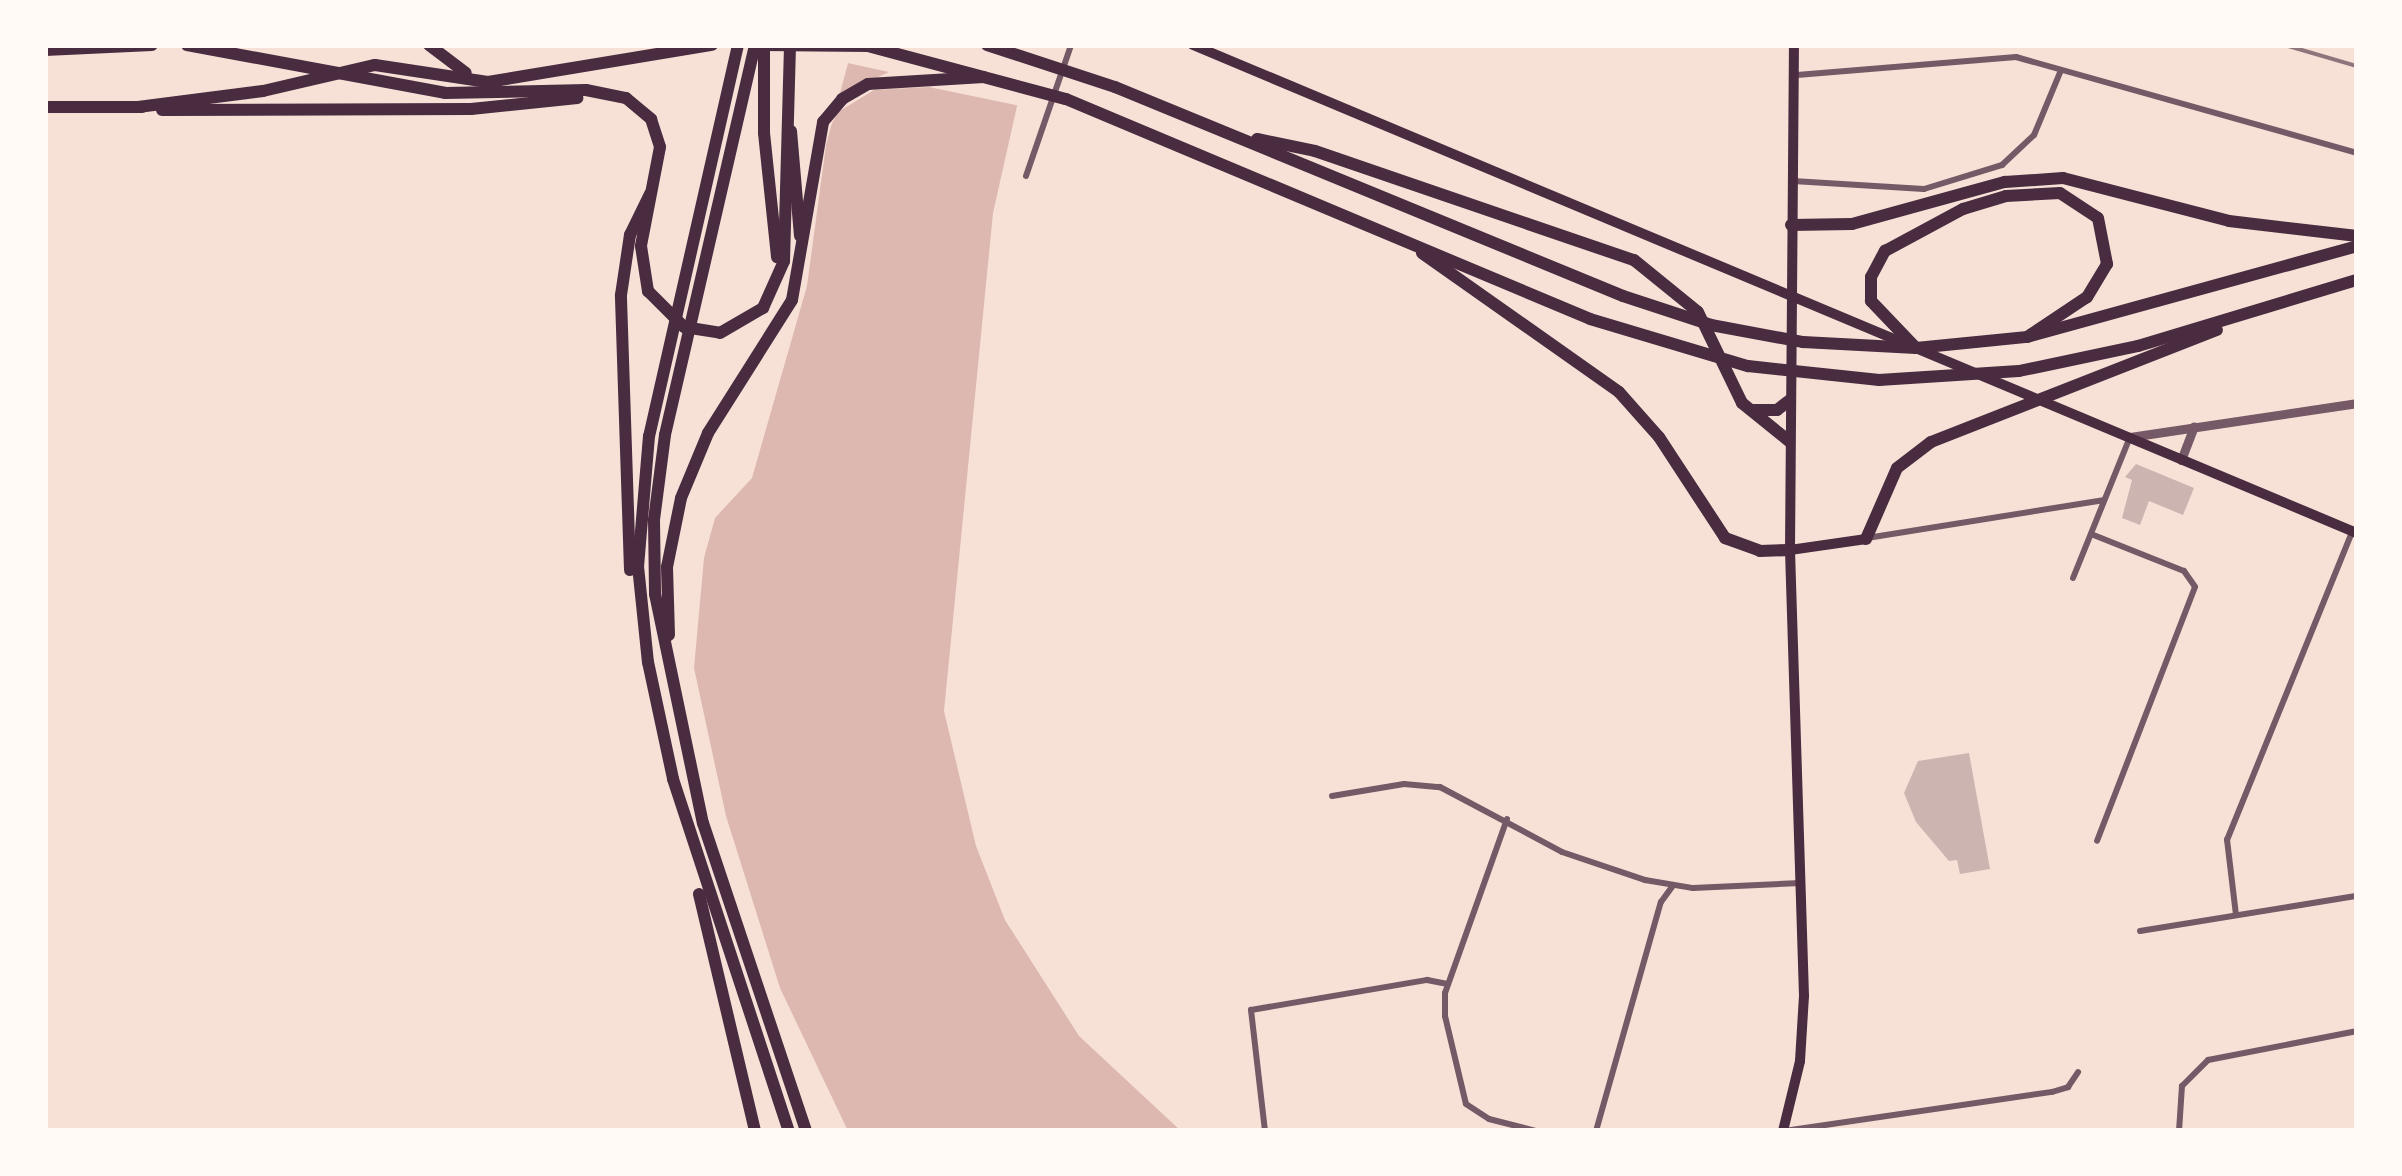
<!DOCTYPE html>
<style>
body{margin:0}
#map{position:relative;width:2402px;height:1176px;overflow:hidden;background:#f7e1d7;font-family:"Nunito Sans",sans-serif}
div>[style]{position:absolute}
.water>*{inset:0;background:#dcb8b0}
.pier>*{inset:0;background:#f7e1d7}
.building>*{inset:0;background:#ccb4b1}
.minor>*{height:6px;margin:-3px;padding:0 3px;transform-origin:3px;border-radius:3px;background:#755966}
.tertiary>*{height:9px;margin:-4.5px;padding:0 4.5px;transform-origin:4.5px;border-radius:4.5px;background:#755966}
.secondary>*{height:10px;margin:-5px;padding:0 5px;transform-origin:5px;border-radius:5px;background:#4a2c40}
.primary>*{height:10px;margin:-5px;padding:0 5px;transform-origin:5px;border-radius:5px;background:#4a2c40}
.motorway>*{height:12px;margin:-6px;padding:0 6px;transform-origin:6px;border-radius:6px;background:#4a2c40}
.rail>*{height:4px;margin:-2px;padding:0 2px;transform-origin:2px;border-radius:2px;background:#8f747c}
span{translate:-50% -50%;white-space:nowrap;text-align:center;line-height:1.15;-webkit-text-stroke:9px #fffaf5;paint-order:stroke}
.frame{position:absolute;inset:0;border:48px solid #fffaf5;pointer-events:none}
</style>
<div id="map">
<div class="water">
<div style="clip-path:polygon(853px 45px,1022px 84px,993px 213px,944px 711px,976px 846px,1005px 920px,1079px 1036px,1181px 1131px,848px 1131px,780px 988px,726px 816px,694px 668px,704px 558px,715px 518px,752px 478px,807px 286px,826px 145px)"></div>
</div>
<div class="pier">
<div style="clip-path:polygon(848px 45px,1042px 45px,1021px 106px,929px 87px,874px 90px,838px 112px,821px 144px,833px 98px,889px 72px,843px 62px)"></div>
</div>
<div class="building">
<div style="clip-path:polygon(2136px 464px,2194px 488px,2183px 515px,2149px 501px,2140px 525px,2122px 518px,2132px 480px,2125px 477px)"></div>
<div style="clip-path:polygon(1969px 753px,1990px 869px,1960px 874px,1957px 860px,1949px 861px,1916px 822px,1904px 793px,1918px 761px)"></div>
</div>
<div class="minor">
<div style="left:1797px;top:75px;width:220px;rotate:-4.7deg"></div>
<div style="left:2016px;top:57px;width:354px;rotate:15.7deg"></div>
<div style="left:1026px;top:176px;width:139px;rotate:-71deg"></div>
<div style="left:1793px;top:181px;width:131px;rotate:3.5deg"></div>
<div style="left:1924px;top:189px;width:82px;rotate:-17.1deg"></div>
<div style="left:2002px;top:165px;width:44px;rotate:-43.2deg"></div>
<div style="left:2034px;top:135px;width:70px;rotate:-67.4deg"></div>
<div style="left:2091px;top:534px;width:100px;rotate:21.7deg"></div>
<div style="left:2184px;top:571px;width:19px;rotate:55deg"></div>
<div style="left:2195px;top:587px;width:272px;rotate:111.1deg"></div>
<div style="left:1867px;top:538px;width:239px;rotate:-9.1deg"></div>
<div style="left:2073px;top:578px;width:152px;rotate:-68deg"></div>
<div style="left:1332px;top:796px;width:73px;rotate:-9.5deg"></div>
<div style="left:1404px;top:784px;width:36px;rotate:5deg"></div>
<div style="left:1440px;top:787px;width:138px;rotate:28deg"></div>
<div style="left:1562px;top:852px;width:88px;rotate:18.6deg"></div>
<div style="left:1645px;top:880px;width:49px;rotate:9.5deg"></div>
<div style="left:1693px;top:888px;width:108px;rotate:-2.7deg"></div>
<div style="left:1507px;top:819px;width:185px;rotate:109.6deg"></div>
<div style="left:1445px;top:993px;width:23px;rotate:90deg"></div>
<div style="left:1445px;top:1016px;width:90px;rotate:76.6deg"></div>
<div style="left:1466px;top:1104px;width:27px;rotate:33deg"></div>
<div style="left:1489px;top:1119px;width:49px;rotate:14.3deg"></div>
<div style="left:2236px;top:915px;width:76px;rotate:-96.8deg"></div>
<div style="left:2227px;top:840px;width:332px;rotate:-67.9deg"></div>
<div style="left:2140px;top:931px;width:220px;rotate:-9.2deg"></div>
<div style="left:1265px;top:1131px;width:122px;rotate:-96.6deg"></div>
<div style="left:1251px;top:1010px;width:179px;rotate:-9.7deg"></div>
<div style="left:1427px;top:980px;width:21px;rotate:11deg"></div>
<div style="left:1596px;top:1131px;width:238px;rotate:-74.2deg"></div>
<div style="left:1661px;top:902px;width:19px;rotate:-54deg"></div>
<div style="left:1784px;top:1131px;width:271px;rotate:-8.3deg"></div>
<div style="left:2052px;top:1092px;width:17px;rotate:-17deg"></div>
<div style="left:2068px;top:1087px;width:18px;rotate:-56deg"></div>
<div style="left:2179px;top:1131px;width:45px;rotate:-86.2deg"></div>
<div style="left:2182px;top:1086px;width:37px;rotate:-45deg"></div>
<div style="left:2208px;top:1060px;width:152px;rotate:-11deg"></div>
</div>
<div class="tertiary">
<div style="left:2130px;top:437px;width:230px;rotate:-8.5deg"></div>
<div style="left:2181px;top:460px;width:36px;rotate:-69deg"></div>
</div>
<div class="secondary">
<div style="left:1193px;top:45px;width:1262px;rotate:22.75deg"></div>
</div>
<div class="primary">
<div style="left:1790px;top:550px;width:77px;rotate:-8.2deg"></div>
<div style="left:1783px;top:1131px;width:72px;rotate:-76.3deg"></div>
<div style="left:1800px;top:1061px;width:65px;rotate:-86.5deg"></div>
<div style="left:1804px;top:996px;width:446px;rotate:-91.8deg"></div>
<div style="left:1790px;top:550px;width:505px;rotate:-89.55deg"></div>
</div>
<div class="motorway">
<div style="left:187px;top:45px;width:262px;rotate:10.5deg"></div>
<div style="left:445px;top:93px;width:141px;rotate:-1.2deg"></div>
<div style="left:586px;top:90px;width:41px;rotate:11.3deg"></div>
<div style="left:626px;top:98px;width:33px;rotate:40deg"></div>
<div style="left:651px;top:119px;width:29px;rotate:72deg"></div>
<div style="left:660px;top:147px;width:101px;rotate:100.9deg"></div>
<div style="left:641px;top:246px;width:46px;rotate:81.2deg"></div>
<div style="left:648px;top:291px;width:51px;rotate:45deg"></div>
<div style="left:684px;top:327px;width:36px;rotate:9deg"></div>
<div style="left:720px;top:333px;width:50px;rotate:-30.2deg"></div>
<div style="left:763px;top:308px;width:51px;rotate:-65.9deg"></div>
<div style="left:784px;top:261px;width:216px;rotate:-88.4deg"></div>
<div style="left:429px;top:45px;width:46px;rotate:37.1deg"></div>
<div style="left:738px;top:45px;width:401px;rotate:102.8deg"></div>
<div style="left:649px;top:436px;width:130px;rotate:94.8deg"></div>
<div style="left:638px;top:566px;width:97px;rotate:84.1deg"></div>
<div style="left:648px;top:662px;width:120px;rotate:77.9deg"></div>
<div style="left:673px;top:779px;width:371px;rotate:71.8deg"></div>
<div style="left:755px;top:45px;width:400px;rotate:103deg"></div>
<div style="left:665px;top:435px;width:86px;rotate:97.4deg"></div>
<div style="left:654px;top:520px;width:74px;rotate:89.2deg"></div>
<div style="left:655px;top:594px;width:234px;rotate:78.2deg"></div>
<div style="left:703px;top:823px;width:325px;rotate:71.5deg"></div>
<div style="left:757px;top:45px;width:112px;rotate:0.5deg"></div>
<div style="left:764px;top:45px;width:88px;rotate:90deg"></div>
<div style="left:764px;top:133px;width:125px;rotate:84deg"></div>
<div style="left:864px;top:45px;width:209px;rotate:15deg"></div>
<div style="left:1066px;top:99px;width:568px;rotate:22.77deg"></div>
<div style="left:1590px;top:319px;width:165px;rotate:16.6deg"></div>
<div style="left:1748px;top:366px;width:132px;rotate:6.1deg"></div>
<div style="left:1879px;top:380px;width:140px;rotate:-3.7deg"></div>
<div style="left:2019px;top:371px;width:122px;rotate:-11.9deg"></div>
<div style="left:2138px;top:346px;width:229px;rotate:-16.8deg"></div>
<div style="left:987px;top:45px;width:135px;rotate:18.2deg"></div>
<div style="left:1115px;top:87px;width:549px;rotate:22.36deg"></div>
<div style="left:1623px;top:296px;width:93px;rotate:18.2deg"></div>
<div style="left:1711px;top:325px;width:94px;rotate:10.5deg"></div>
<div style="left:1803px;top:342px;width:113px;rotate:3deg"></div>
<div style="left:1916px;top:348px;width:112px;rotate:-5.7deg"></div>
<div style="left:2027px;top:337px;width:342px;rotate:-15.4deg"></div>
<div style="left:45px;top:50px;width:107px;rotate:-2.7deg"></div>
<div style="left:45px;top:107px;width:97px"></div>
<div style="left:138px;top:107px;width:126px;rotate:-7.3deg"></div>
<div style="left:263px;top:91px;width:115px;rotate:-13.1deg"></div>
<div style="left:375px;top:65px;width:114px;rotate:8.6deg"></div>
<div style="left:488px;top:82px;width:227px;rotate:-9.4deg"></div>
<div style="left:162px;top:110px;width:309px;rotate:-0.2deg"></div>
<div style="left:471px;top:109px;width:107px;rotate:-5.9deg"></div>
<div style="left:791px;top:131px;width:105px;rotate:85.1deg"></div>
<div style="left:1257px;top:139px;width:59px;rotate:11.7deg"></div>
<div style="left:1315px;top:151px;width:337px;rotate:18.9deg"></div>
<div style="left:1634px;top:260px;width:82px;rotate:39.1deg"></div>
<div style="left:1698px;top:312px;width:101px;rotate:64.2deg"></div>
<div style="left:1742px;top:403px;width:60px;rotate:39deg"></div>
<div style="left:1791px;top:225px;width:61px;rotate:-0.9deg"></div>
<div style="left:1852px;top:224px;width:159px;rotate:-15.4deg"></div>
<div style="left:2005px;top:182px;width:58px;rotate:-3.9deg"></div>
<div style="left:2063px;top:178px;width:171px;rotate:14.5deg"></div>
<div style="left:2229px;top:221px;width:129px;rotate:6.7deg"></div>
<div style="left:1422px;top:253px;width:241px;rotate:35.2deg"></div>
<div style="left:1619px;top:392px;width:60px;rotate:48.4deg"></div>
<div style="left:1659px;top:437px;width:121px;rotate:56.8deg"></div>
<div style="left:1725px;top:538px;width:37px;rotate:20deg"></div>
<div style="left:1760px;top:551px;width:30px;rotate:-2deg"></div>
<div style="left:1915px;top:347px;width:64px;rotate:-133.7deg"></div>
<div style="left:1871px;top:301px;width:24px;rotate:-90deg"></div>
<div style="left:1871px;top:277px;width:30px;rotate:-62deg"></div>
<div style="left:1885px;top:251px;width:89px;rotate:-28.3deg"></div>
<div style="left:1963px;top:209px;width:45px;rotate:-16.8deg"></div>
<div style="left:2006px;top:196px;width:54px;rotate:-3.2deg"></div>
<div style="left:2060px;top:193px;width:45px;rotate:33.3deg"></div>
<div style="left:2098px;top:218px;width:47px;rotate:78.9deg"></div>
<div style="left:2107px;top:264px;width:39px;rotate:121deg"></div>
<div style="left:2087px;top:297px;width:69px;rotate:146.3deg"></div>
<div style="left:1751px;top:410px;width:26px"></div>
<div style="left:1777px;top:410px;width:16px;rotate:-38deg"></div>
<div style="left:1866px;top:539px;width:77px;rotate:-66.4deg"></div>
<div style="left:1897px;top:468px;width:43px;rotate:-37.4deg"></div>
<div style="left:1931px;top:442px;width:307px;rotate:-21.4deg"></div>
<div style="left:630px;top:570px;width:275px;rotate:-91.9deg"></div>
<div style="left:621px;top:295px;width:61px;rotate:-81.5deg"></div>
<div style="left:630px;top:235px;width:46px;rotate:-64deg"></div>
<div style="left:669px;top:635px;width:68px;rotate:-91.7deg"></div>
<div style="left:667px;top:567px;width:70px;rotate:-78.5deg"></div>
<div style="left:681px;top:498px;width:70px;rotate:-67.4deg"></div>
<div style="left:708px;top:433px;width:157px;rotate:-57.7deg"></div>
<div style="left:792px;top:300px;width:181px;rotate:-80.1deg"></div>
<div style="left:823px;top:122px;width:30px;rotate:-50deg"></div>
<div style="left:842px;top:99px;width:30px;rotate:-30deg"></div>
<div style="left:868px;top:84px;width:116px;rotate:-3.5deg"></div>
<div style="left:699px;top:894px;width:244px;rotate:76.7deg"></div>
</div>
<div class="rail">
<div style="left:2285px;top:45px;width:75px;rotate:16.3deg"></div>
</div>
<div class="frame"></div>
</div>
